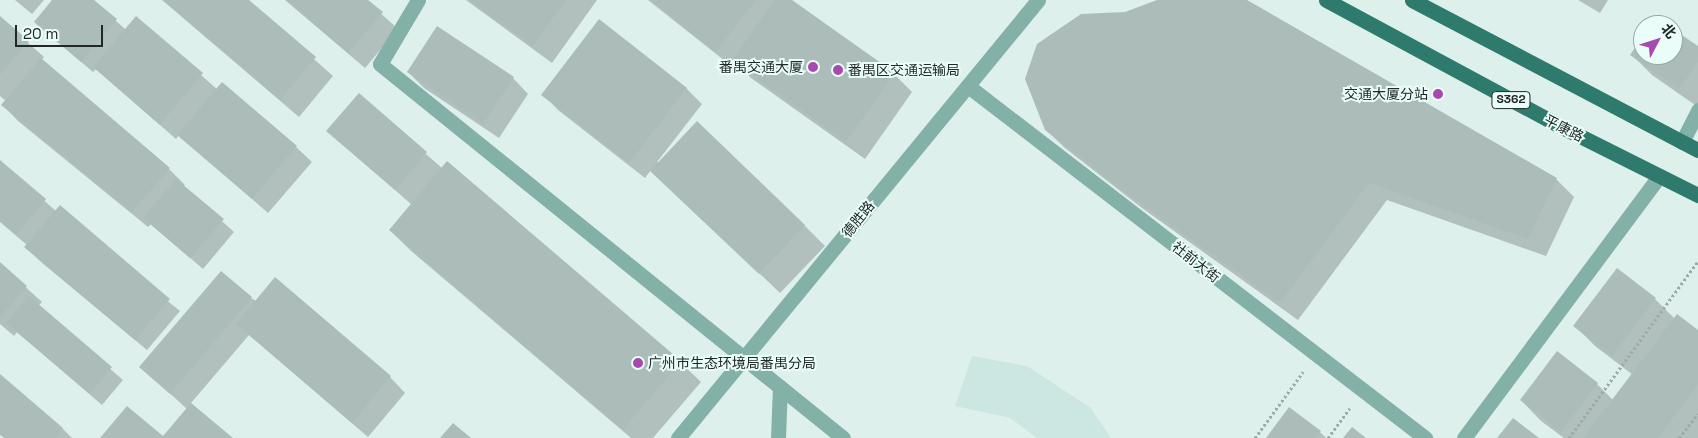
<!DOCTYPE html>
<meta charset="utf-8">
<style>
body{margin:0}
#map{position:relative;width:1698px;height:438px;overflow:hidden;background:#def0ec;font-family:"Space Grotesk","Noto Sans SC",sans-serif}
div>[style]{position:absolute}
.built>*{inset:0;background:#cce7e1}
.shadow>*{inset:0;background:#0003}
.building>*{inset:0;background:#acbdb9}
.path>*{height:3px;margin-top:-1.5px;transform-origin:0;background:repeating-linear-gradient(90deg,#9eaca9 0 2.5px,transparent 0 5px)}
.service>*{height:15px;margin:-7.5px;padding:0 7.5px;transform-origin:7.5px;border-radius:7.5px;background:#83b1a7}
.minor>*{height:15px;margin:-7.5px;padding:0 7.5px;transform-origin:7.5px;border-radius:7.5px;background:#83b1a7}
.tertiary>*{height:15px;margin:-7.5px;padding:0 7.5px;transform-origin:7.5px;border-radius:7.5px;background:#83b1a7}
.primary>*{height:15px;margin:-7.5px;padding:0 7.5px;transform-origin:7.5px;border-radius:7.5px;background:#2e7b6e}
.dots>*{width:14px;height:14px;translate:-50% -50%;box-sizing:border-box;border:2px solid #ebfdf9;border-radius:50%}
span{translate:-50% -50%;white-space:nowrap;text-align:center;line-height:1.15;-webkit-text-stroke:4px #ebfdf9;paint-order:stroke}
.shield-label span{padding:1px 4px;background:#ebfdf9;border:1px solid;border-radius:4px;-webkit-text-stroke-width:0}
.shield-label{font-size:12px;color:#212827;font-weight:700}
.poi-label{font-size:14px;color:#212827}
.right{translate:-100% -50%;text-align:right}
.left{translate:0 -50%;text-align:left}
.street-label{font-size:14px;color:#212827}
.north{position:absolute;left:1633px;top:15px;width:50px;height:50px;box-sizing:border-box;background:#ebfdf9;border:1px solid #9aa8a5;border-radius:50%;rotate:50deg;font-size:14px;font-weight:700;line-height:20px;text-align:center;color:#212827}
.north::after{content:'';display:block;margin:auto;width:18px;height:22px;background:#a849b2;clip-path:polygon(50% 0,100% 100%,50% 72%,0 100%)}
.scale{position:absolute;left:15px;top:25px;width:88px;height:22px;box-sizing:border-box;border:2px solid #212827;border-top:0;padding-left:6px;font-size:15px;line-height:18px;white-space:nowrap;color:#212827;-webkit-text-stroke:4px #ebfdf9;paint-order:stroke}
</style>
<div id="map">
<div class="built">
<div style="clip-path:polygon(972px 356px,1027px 366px,1091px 408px,1111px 438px,1037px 438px,1010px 418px,955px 406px)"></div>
</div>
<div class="shadow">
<div style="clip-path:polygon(15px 0,44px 0,32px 14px)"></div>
<div style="clip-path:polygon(54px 0,93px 0,126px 30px,136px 18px,218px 90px,296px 147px,312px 162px,268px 213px,179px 135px,176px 139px,96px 69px,93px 72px,47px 33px,35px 22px)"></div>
<div style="clip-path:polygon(162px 0,247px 0,333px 76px,299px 117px)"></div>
<div style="clip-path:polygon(285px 0,366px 0,398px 29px,365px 68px)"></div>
<div style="clip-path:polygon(466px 0,597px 0,552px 63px)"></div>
<div style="clip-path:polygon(648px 0,789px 0,894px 74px,912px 92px,865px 159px,751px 78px,738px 65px,735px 69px)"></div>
<div style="clip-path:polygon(1159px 0,1244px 0,1556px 179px,1574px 197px,1546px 256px,1387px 200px,1298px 320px,1142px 208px,1065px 148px,1046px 130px,1125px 13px)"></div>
<div style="clip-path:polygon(1578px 0,1608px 0,1600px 13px)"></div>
<div style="clip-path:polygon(0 18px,44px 57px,41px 60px,169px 169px,185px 185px,183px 186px,234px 232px,203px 269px,151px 224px,148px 227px,18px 121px,3px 105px,6px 101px,0 96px)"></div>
<div style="clip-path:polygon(600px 21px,687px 89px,702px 104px,657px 162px,805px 226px,825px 246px,780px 293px,651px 170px,645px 178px,558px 110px,543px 94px)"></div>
<div style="clip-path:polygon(1673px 30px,1698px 48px,1698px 107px,1652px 75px,1632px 55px,1643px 39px,1643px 55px,1673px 55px)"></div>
<div style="clip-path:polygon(408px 72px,513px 78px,528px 94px,499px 138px,424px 88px)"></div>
<div style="clip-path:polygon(359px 95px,443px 169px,447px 163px,680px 362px,701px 382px,653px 438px,631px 438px,410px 250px,390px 230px,412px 205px,328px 131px)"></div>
<div style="clip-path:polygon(0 162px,56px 211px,180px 311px,147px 350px,41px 262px,26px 247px,27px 245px,0 222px)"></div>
<div style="clip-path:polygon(0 264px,42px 302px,38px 306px,123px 380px,102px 405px,17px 332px,14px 336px,0 324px)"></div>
<div style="clip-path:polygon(251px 298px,390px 377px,405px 393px,368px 437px,249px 335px,191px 403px,231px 438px,163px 438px,187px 409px,141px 367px)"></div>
<div style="clip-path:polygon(1655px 299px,1675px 319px,1698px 332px,1698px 438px,1564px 438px,1541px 421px,1521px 400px,1557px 353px,1597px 384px,1613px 400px,1633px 375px,1595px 346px,1575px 326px)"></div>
<div style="clip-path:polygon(0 375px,63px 429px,72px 438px,4px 438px,0 435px)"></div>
<div style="clip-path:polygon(1320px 432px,1326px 438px,1268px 438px)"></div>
</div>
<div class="building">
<div style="clip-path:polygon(52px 0,94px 0,117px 19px,81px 62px,34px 22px)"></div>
<div style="clip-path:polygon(163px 0,249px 0,316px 57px,280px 100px)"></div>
<div style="clip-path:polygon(286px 0,368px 0,383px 12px,348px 53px)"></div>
<div style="clip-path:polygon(469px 0,566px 0,533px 46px)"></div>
<div style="clip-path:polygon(651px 0,756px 0,716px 52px)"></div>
<div style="clip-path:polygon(774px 0,792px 0,895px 73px,846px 142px,732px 61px)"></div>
<div style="clip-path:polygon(1157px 0,1247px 0,1557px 178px,1528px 239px,1369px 183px,1280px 303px,1122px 190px,1045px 130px,1025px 79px,1037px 44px,1081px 14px,1125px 12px)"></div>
<div style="clip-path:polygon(0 16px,29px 41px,0 75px)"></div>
<div style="clip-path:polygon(136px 16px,203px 73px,160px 125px,93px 67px)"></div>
<div style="clip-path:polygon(1656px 17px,1668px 25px,1651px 25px)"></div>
<div style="clip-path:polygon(599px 19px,687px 88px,629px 163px,541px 95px)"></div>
<div style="clip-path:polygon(437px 26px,514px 77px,483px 124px,407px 72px)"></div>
<div style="clip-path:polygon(1673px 29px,1698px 46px,1698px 62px,1679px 89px,1630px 55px,1643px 36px,1643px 55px,1673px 55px)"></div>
<div style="clip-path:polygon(41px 58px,170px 168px,132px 212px,1px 105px)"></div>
<div style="clip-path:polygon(222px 82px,297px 146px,252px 199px,177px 135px)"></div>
<div style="clip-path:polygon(359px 93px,427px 152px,395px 190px,326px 131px)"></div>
<div style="clip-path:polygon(697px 121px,805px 225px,759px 274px,650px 171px)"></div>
<div style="clip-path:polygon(0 160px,46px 199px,16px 235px,0 221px)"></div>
<div style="clip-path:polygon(447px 161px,681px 361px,623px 430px,389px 230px)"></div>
<div style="clip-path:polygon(176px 179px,224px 219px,190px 258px,143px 218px)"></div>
<div style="clip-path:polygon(60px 205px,170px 299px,135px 340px,24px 247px)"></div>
<div style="clip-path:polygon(0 262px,27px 286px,0 318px)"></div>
<div style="clip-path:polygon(1617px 268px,1656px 298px,1612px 356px,1573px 326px)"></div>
<div style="clip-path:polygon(221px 271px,252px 297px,170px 394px,139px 367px)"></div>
<div style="clip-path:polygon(275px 277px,391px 376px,352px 423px,236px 324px)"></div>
<div style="clip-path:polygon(29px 296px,112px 367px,90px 394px,6px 323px)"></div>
<div style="clip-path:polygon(1677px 314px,1698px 330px,1698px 385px,1658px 438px,1583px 438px)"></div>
<div style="clip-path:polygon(1557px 351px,1598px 383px,1561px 432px,1520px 400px)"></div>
<div style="clip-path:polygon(0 374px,63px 428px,55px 438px,5px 438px,0 434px)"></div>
<div style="clip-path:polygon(191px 403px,233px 438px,100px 438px,127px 406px,163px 436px)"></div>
<div style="clip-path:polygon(1289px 407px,1321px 431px,1315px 438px,1266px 438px)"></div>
<div style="clip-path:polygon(1513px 418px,1539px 438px,1497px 438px)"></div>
<div style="clip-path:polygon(453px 423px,471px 438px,440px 438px)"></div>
<div style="clip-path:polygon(1352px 427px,1366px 438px,1343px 438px)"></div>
</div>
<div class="path">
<div style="left:1255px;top:438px;width:82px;rotate:-54deg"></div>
<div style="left:1328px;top:438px;width:37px;rotate:-54deg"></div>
<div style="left:1569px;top:438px;width:219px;rotate:-53.9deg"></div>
<div style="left:1679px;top:438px;width:31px;rotate:-52deg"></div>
</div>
<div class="service">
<div style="left:1682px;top:142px;width:36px;rotate:-63deg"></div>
<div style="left:1464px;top:438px;width:327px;rotate:-53.3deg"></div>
</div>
<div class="minor">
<div style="left:968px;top:86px;width:577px;rotate:37.6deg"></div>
<div style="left:778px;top:438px;width:51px;rotate:-87.8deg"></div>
</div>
<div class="tertiary">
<div style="left:418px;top:0;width:74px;rotate:120.7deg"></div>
<div style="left:380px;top:64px;width:595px;rotate:38.93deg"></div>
<div style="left:678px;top:438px;width:567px;rotate:-50.58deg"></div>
</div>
<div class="primary">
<div style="left:1326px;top:0;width:264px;rotate:28.3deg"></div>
<div style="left:1558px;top:125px;width:157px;rotate:26.6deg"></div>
<div style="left:1412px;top:0;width:323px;rotate:27.7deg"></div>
</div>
<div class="dots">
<div style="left:813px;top:67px;background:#a849b2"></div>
<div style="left:838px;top:70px;background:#a849b2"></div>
<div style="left:1438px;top:94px;background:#a849b2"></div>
<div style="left:638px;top:363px;background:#a849b2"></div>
</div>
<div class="shield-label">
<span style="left:1511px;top:100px">S362</span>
</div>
<div class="poi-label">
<span class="right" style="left:803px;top:67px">番禺交通大厦</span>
<span class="left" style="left:848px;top:70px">番禺区交通运输局</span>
<span class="right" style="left:1428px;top:94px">交通大厦分站</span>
<span class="left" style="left:648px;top:363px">广州市生态环境局番禺分局</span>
</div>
<div class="street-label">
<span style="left:1564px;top:128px;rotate:27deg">平康路</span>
<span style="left:858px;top:219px;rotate:-51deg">德胜路</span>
<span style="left:1196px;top:262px;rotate:38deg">社前大街</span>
</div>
<div class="north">北</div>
<div class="scale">20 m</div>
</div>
